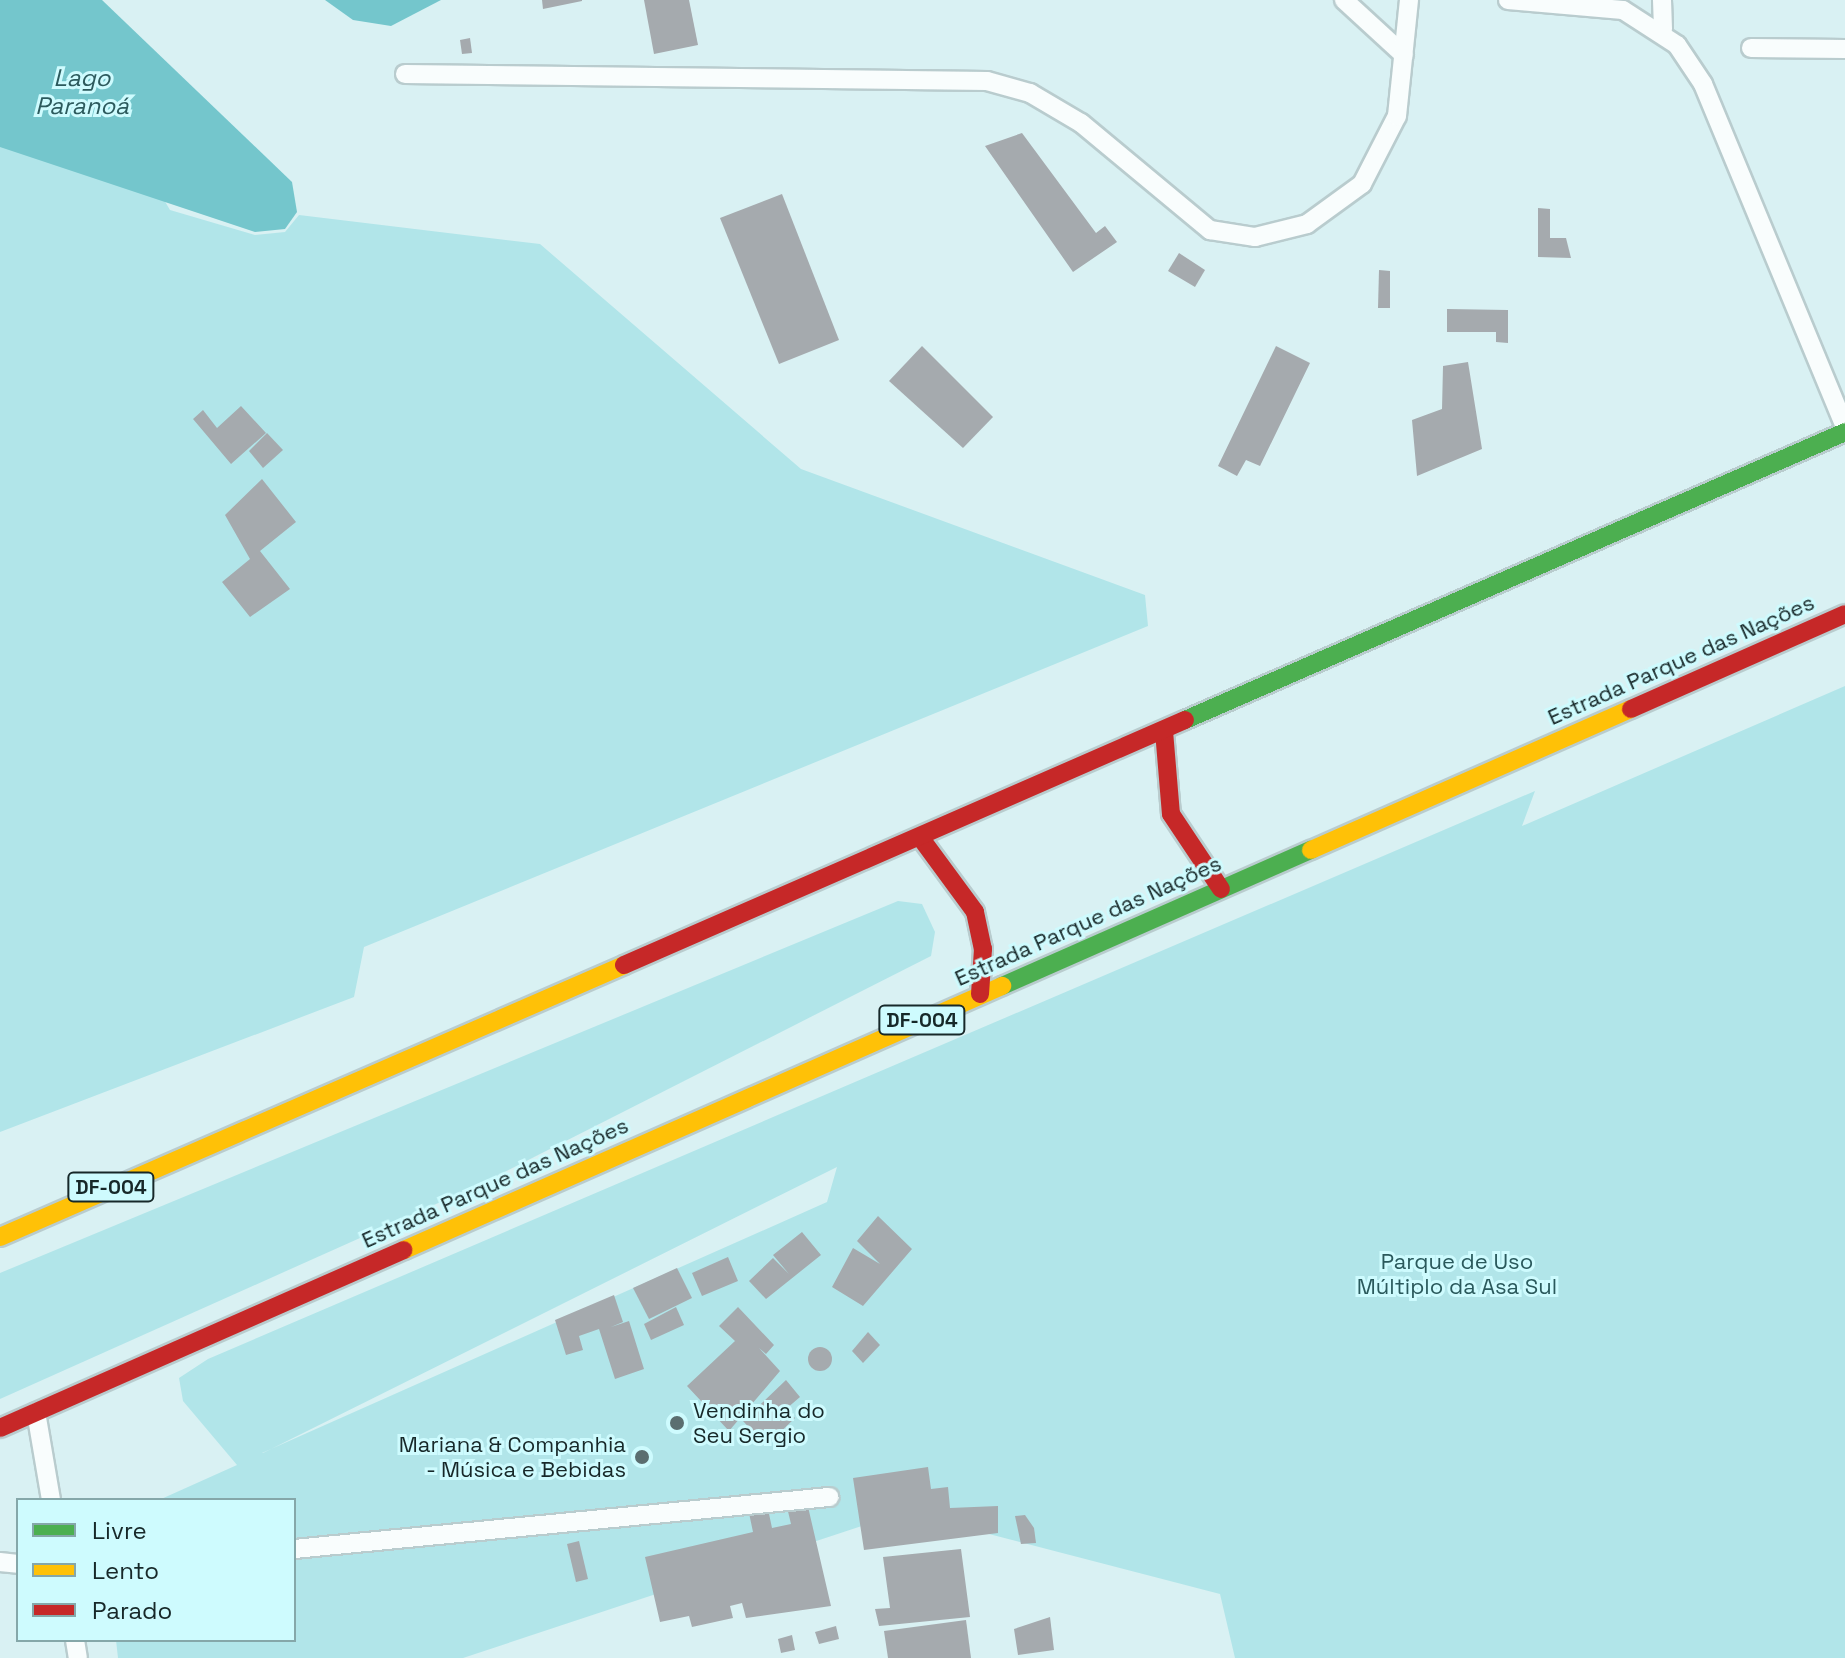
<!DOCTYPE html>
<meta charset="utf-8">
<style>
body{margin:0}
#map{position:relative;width:1845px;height:1658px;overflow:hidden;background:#d9f1f3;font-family:"Space Grotesk",sans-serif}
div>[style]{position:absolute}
.green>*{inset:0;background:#b1e5e9}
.water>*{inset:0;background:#74c6cc}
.building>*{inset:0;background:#a5aaae}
.round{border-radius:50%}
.roads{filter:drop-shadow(2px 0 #b9ccce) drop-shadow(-2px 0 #b9ccce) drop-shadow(0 2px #b9ccce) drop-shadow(0 -2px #b9ccce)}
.lane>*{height:18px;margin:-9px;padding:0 9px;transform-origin:9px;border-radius:9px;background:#f9fdfd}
.fast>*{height:18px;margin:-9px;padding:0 9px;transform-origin:9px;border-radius:9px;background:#4caf50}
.slow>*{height:18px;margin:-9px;padding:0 9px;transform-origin:9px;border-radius:9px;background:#ffc107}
.jam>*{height:18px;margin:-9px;padding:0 9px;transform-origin:9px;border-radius:9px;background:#c62828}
.dots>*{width:22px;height:22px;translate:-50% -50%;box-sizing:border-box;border:4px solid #cefbfe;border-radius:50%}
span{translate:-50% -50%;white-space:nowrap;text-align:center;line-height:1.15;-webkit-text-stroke:6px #cefbfe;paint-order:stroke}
.shield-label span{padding:2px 6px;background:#cefbfe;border:2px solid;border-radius:6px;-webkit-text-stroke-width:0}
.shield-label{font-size:20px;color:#172829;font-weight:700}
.street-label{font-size:22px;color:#172829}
.park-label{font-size:22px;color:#2a595c}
.poi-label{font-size:22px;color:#172829}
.left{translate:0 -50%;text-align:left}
.right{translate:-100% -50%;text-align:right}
.water-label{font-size:24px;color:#2c5a5d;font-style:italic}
.legend{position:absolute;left:16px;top:1498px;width:280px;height:144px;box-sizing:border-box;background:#cefbfe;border:2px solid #85a7a9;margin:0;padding:10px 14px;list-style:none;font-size:24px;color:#172829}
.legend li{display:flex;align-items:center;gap:16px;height:40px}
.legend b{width:40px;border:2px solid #85a7a9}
</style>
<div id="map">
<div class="green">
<div style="clip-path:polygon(0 0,46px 0,170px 210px,255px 235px,285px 232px,299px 215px,540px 244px,801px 469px,1145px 595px,1148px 626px,364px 947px,354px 997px,0 1132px)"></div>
<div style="clip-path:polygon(evenodd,1845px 686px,1845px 1658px,1235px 1658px,1220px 1594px,904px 1512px,463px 1658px,118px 1658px,116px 1640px,294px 1640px,294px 1500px,159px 1500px,237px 1465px,183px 1401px,179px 1378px,208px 1359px,1535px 791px,1522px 826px,1845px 686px,837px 1167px,827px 1202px,262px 1453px,263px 1453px,837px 1167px)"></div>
<div style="clip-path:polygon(898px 901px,922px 904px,935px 932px,931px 956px,483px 1183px,0 1399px,0 1273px)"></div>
</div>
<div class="water">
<div style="clip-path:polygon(0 0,102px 0,292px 182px,297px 212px,285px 229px,255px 232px,0 147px)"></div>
<div style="clip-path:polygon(325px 0,441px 0,391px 26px,353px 20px)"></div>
</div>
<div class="building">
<div style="clip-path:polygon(542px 0,582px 0,582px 1px,543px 9px)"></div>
<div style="clip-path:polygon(644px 0,689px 0,698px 45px,654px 54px)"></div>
<div style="clip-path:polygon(470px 38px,472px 53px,462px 54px,460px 40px)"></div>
<div style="clip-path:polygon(1022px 133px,1096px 233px,1105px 226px,1117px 242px,1073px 272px,985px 146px)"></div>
<div style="clip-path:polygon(782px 194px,839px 340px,779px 364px,720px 218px)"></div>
<div style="clip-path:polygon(1538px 208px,1550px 209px,1550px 238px,1566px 238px,1571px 258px,1538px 257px)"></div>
<div style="clip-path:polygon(1179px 253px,1205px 270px,1195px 287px,1168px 271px)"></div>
<div style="clip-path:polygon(1379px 270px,1390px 271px,1390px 308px,1378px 308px)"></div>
<div style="clip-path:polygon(1447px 309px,1508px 310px,1508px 343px,1496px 342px,1496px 332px,1447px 332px)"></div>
<div style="clip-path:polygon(922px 346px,993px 417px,963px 448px,889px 381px)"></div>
<div style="clip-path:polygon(1276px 346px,1310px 363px,1260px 466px,1246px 460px,1237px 476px,1218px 466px)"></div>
<div style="clip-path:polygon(1468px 362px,1482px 449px,1417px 476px,1412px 420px,1442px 409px,1443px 366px)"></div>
<div style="clip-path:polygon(241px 406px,266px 433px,231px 464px,193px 419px,203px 410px,217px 428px)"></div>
<div style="clip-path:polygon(267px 433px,283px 450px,263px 468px,249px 451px)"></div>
<div style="clip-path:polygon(262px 479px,296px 522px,260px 551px,290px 589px,250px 617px,222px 582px,250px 559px,225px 515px)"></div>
<div style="clip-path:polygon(878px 1216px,912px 1249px,863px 1306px,832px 1287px,853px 1248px,880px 1264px,857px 1241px)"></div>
<div style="clip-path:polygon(802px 1232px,821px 1255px,766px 1299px,749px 1281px,773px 1258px,789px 1274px,773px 1255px)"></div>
<div style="clip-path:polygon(728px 1257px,738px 1281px,702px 1296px,692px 1273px)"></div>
<div style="clip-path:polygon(677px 1268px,692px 1298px,649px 1319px,633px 1288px)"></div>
<div style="clip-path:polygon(614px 1295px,623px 1322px,611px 1327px,629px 1321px,644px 1369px,615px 1379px,599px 1329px,579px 1336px,583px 1350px,566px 1355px,555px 1320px)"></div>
<div style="clip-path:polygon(676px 1307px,684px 1325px,651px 1340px,644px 1324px)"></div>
<div style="clip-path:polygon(738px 1307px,774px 1345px,766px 1354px,759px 1348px,780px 1371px,729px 1431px,687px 1386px,735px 1341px,719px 1326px)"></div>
<div style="clip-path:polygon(868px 1332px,880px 1345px,863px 1363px,852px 1351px)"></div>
<div class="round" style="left:808px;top:1347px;width:24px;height:24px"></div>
<div style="clip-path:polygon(786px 1380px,800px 1397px,786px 1409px,795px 1418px,766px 1446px,743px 1421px)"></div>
<div style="clip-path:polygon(928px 1467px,931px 1489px,948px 1487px,950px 1508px,998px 1506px,998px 1533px,864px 1550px,853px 1478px)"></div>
<div style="clip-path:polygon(806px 1498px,831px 1606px,746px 1618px,742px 1603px,730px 1606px,733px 1618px,692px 1627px,689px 1616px,660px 1622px,645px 1557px,753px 1532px,749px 1513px,768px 1509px,772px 1528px,791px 1524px,786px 1503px)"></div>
<div style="clip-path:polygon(1025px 1515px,1034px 1528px,1036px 1543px,1021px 1544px,1015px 1516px)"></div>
<div style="clip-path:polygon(579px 1541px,588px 1579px,576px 1582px,567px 1544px)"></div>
<div style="clip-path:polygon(961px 1549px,970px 1617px,879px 1626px,875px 1609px,890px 1608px,883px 1557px)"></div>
<div style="clip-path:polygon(1050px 1617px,1054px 1650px,1018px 1655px,1014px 1629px)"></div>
<div style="clip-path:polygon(966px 1620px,971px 1658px,888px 1658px,884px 1631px)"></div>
<div style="clip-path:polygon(836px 1626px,839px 1639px,819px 1644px,815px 1632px)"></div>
<div style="clip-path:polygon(792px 1635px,795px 1650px,781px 1653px,778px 1639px)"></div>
</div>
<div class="roads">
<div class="lane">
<div style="left:1344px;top:0;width:81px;rotate:42.5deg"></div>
<div style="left:1508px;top:0;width:115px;rotate:5deg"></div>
<div style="left:1623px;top:10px;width:64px;rotate:32.9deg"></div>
<div style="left:1677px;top:45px;width:47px;rotate:56.3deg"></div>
<div style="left:1703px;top:84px;width:371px;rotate:67.5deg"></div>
<div style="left:1662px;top:0;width:29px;rotate:88deg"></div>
<div style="left:1751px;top:48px;width:94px;rotate:0.6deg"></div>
<div style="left:405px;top:74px;width:582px;rotate:0.69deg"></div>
<div style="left:987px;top:81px;width:45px;rotate:15.6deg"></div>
<div style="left:1030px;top:93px;width:59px;rotate:30.5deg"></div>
<div style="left:1081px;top:123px;width:168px;rotate:39.7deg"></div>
<div style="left:1210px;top:230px;width:46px;rotate:8.8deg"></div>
<div style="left:1255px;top:237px;width:54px;rotate:-14deg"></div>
<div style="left:1307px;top:224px;width:68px;rotate:-36deg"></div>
<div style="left:1362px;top:184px;width:76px;rotate:-62.8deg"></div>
<div style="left:1397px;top:116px;width:117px;rotate:-84.1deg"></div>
<div style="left:36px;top:1412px;width:89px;rotate:80.3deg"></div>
<div style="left:294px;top:1549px;width:538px;rotate:-5.55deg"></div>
<div style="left:0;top:1562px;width:18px;rotate:6deg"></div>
<div style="left:75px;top:1640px;width:18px;rotate:81deg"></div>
</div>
<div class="fast">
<div style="left:1185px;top:720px;width:720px;rotate:-23.57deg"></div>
<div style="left:1002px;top:986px;width:338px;rotate:-23.8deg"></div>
</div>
<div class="slow">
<div style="left:1311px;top:850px;width:350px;rotate:-23.8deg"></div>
<div style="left:0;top:1237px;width:681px;rotate:-23.55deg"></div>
<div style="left:404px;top:1250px;width:654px;rotate:-23.82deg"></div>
</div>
<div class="jam">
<div style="left:1631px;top:709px;width:234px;rotate:-23.9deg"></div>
<div style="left:1164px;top:731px;width:83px;rotate:85.2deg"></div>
<div style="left:1171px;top:814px;width:90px;rotate:56.3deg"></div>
<div style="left:920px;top:837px;width:93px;rotate:53.7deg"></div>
<div style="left:975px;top:912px;width:38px;rotate:78deg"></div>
<div style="left:983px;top:949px;width:45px;rotate:93.8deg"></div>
<div style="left:624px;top:965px;width:612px;rotate:-23.59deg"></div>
<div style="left:0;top:1428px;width:441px;rotate:-23.8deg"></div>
</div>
</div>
<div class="dots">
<div style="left:677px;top:1423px;background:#5b6e70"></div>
<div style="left:642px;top:1457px;background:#5b6e70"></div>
</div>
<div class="shield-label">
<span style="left:922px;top:1020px">DF-004</span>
<span style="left:111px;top:1187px">DF-004</span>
</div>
<div class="street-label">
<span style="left:1681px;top:660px;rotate:-24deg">Estrada Parque das Nações</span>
<span style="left:1088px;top:921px;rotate:-24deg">Estrada Parque das Nações</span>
<span style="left:495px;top:1183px;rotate:-24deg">Estrada Parque das Nações</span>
</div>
<div class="park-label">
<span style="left:1457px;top:1274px">Parque de Uso<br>Múltiplo da Asa Sul</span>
</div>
<div class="poi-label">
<span class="left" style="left:693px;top:1423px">Vendinha do<br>Seu Sergio</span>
<span class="right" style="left:626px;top:1457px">Mariana &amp; Companhia<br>- Música e Bebidas</span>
</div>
<div class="water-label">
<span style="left:82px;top:92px">Lago<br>Paranoá</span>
</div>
<ul class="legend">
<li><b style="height:10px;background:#4caf50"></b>Livre</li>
<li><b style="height:10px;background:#ffc107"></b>Lento</li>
<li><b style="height:10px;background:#c62828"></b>Parado</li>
</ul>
</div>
